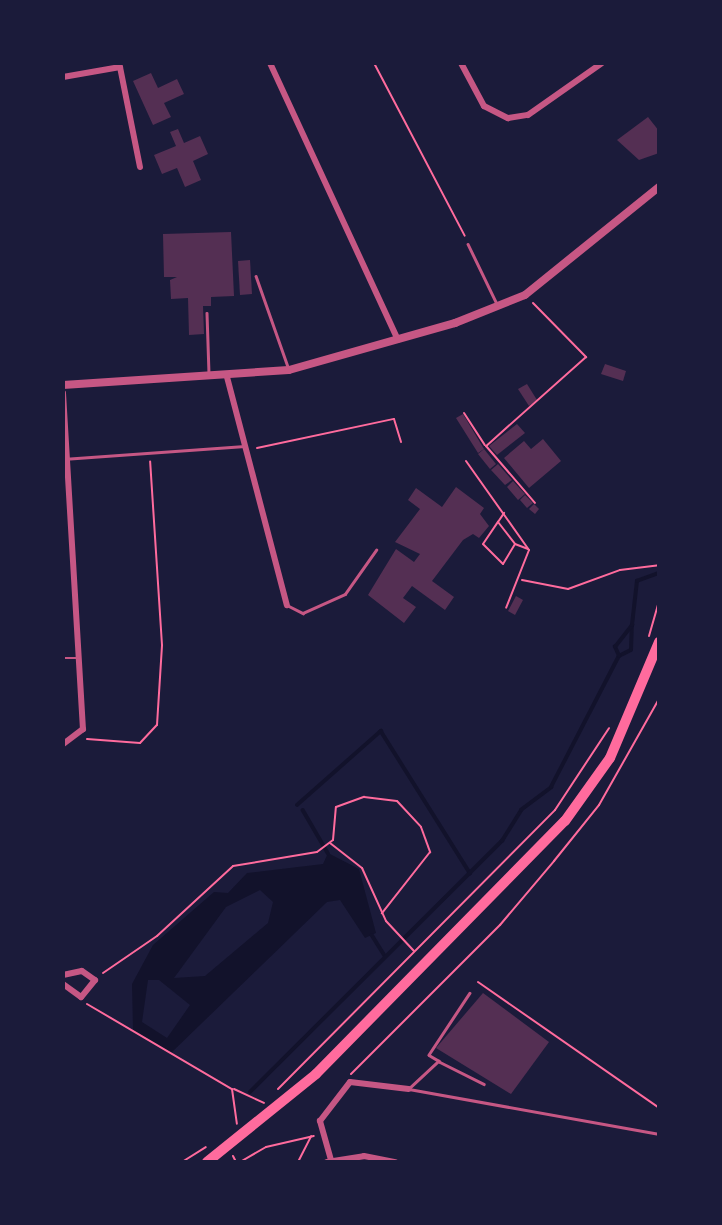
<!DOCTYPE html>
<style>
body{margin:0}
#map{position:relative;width:722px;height:1225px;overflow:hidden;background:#1b1b3a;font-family:"PT Sans",sans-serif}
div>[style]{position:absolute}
.water>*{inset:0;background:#12122b}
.stream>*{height:3.5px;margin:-1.75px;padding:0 1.75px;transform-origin:1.75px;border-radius:1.75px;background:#12122b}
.building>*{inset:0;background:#542f53}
.path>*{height:2px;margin:-1px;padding:0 1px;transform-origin:1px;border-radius:1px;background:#ff6b9d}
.service>*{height:2.5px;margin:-1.25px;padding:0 1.25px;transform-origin:1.25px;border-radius:1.25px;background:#c65784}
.minor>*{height:6px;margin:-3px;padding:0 3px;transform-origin:3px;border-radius:3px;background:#c65784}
.tertiary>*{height:8px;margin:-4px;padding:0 4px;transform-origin:4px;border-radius:4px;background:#c65784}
.trunk>*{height:10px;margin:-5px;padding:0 5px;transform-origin:5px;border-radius:5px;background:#ff6b9d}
span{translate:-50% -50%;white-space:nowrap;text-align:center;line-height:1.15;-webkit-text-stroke:7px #1b1b3a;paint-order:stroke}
.frame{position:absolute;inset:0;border:65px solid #1b1b3a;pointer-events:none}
</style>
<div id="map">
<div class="water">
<div style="clip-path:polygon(evenodd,328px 853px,359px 869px,376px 933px,365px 938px,340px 900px,327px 902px,171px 1053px,133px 1030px,132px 984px,153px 945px,214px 892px,228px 893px,247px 873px,323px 864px,328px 853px,260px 890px,273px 902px,268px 923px,205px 976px,174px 978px,226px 907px,260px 890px,328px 853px,148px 980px,159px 980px,190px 1005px,167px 1038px,142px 1022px,148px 980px)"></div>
</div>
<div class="stream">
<div style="left:619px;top:656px;width:13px;rotate:-27deg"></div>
<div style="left:631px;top:650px;width:24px;rotate:-88deg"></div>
<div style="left:297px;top:805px;width:112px;rotate:-41.4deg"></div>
<div style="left:381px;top:731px;width:168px;rotate:57.9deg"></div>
<div style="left:303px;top:810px;width:50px;rotate:59.8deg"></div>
<div style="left:372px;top:935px;width:25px;rotate:58deg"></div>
<div style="left:250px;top:1092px;width:356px;rotate:-44.9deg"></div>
<div style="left:502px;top:841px;width:36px;rotate:-58deg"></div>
<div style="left:521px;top:810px;width:38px;rotate:-37deg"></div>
<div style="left:551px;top:787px;width:148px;rotate:-62.6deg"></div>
<div style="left:619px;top:656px;width:10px;rotate:-114deg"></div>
<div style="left:615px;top:647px;width:28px;rotate:-52deg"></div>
<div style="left:632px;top:625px;width:44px;rotate:-83.5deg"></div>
<div style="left:637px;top:581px;width:23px;rotate:-20deg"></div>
</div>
<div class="building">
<div style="clip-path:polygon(151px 73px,158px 88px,177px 79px,184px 94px,164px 103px,171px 117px,153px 125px,133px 81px)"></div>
<div style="clip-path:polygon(648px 117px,659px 131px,659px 153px,639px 160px,617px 140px)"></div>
<div style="clip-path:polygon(178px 129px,184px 143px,200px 136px,208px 154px,193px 161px,201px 180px,185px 187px,177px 168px,162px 174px,154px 155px,176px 146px,170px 132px)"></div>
<div style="clip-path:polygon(231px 232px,234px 296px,211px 297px,211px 306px,203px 306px,204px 334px,189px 335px,188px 298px,171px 299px,170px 280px,177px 277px,164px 277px,163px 234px)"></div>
<div style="clip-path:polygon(250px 260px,252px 294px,240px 295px,238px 261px)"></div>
<div style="clip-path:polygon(605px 364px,626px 371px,623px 381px,601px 374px)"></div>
<div style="clip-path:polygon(527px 384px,537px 400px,529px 406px,518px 389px)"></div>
<div style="clip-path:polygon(463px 414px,484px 449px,478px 453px,456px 418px)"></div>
<div style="clip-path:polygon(517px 424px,525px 433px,497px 455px,489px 446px)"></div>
<div style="clip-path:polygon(543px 439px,561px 461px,529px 488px,504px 458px,524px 441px,531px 449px)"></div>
<div style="clip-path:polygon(484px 449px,496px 464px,490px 469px,478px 454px)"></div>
<div style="clip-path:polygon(498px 464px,512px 480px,505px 485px,491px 470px)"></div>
<div style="clip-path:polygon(513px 481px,525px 494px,518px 500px,507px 487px)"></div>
<div style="clip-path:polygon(456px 487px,484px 508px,480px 514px,489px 526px,479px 538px,473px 534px,463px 540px,432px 581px,454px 597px,445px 610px,412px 586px,403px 598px,416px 607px,404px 623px,368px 595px,396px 549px,414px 562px,420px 554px,395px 542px,420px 509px,408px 500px,416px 488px,442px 507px)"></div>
<div style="clip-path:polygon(525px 495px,533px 503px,527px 508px,520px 500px)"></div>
<div style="clip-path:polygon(534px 504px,539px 509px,535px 514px,529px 509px)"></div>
<div style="clip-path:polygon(516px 596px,523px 600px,515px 615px,508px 611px)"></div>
<div style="clip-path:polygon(483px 993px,549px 1042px,511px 1094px,436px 1048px)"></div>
</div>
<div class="path">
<div style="left:374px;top:63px;width:195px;rotate:62.3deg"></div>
<div style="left:533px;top:303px;width:76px;rotate:45.5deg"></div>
<div style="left:586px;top:357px;width:134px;rotate:138.3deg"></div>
<div style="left:486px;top:446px;width:75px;rotate:49.3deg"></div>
<div style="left:464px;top:413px;width:38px;rotate:57deg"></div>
<div style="left:257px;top:448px;width:140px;rotate:-12deg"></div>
<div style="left:394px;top:419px;width:24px;rotate:73deg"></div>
<div style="left:466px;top:461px;width:109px;rotate:54.7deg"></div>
<div style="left:529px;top:550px;width:62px;rotate:111.6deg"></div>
<div style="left:498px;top:522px;width:28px;rotate:52deg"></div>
<div style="left:515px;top:544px;width:23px;rotate:121deg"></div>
<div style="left:503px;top:564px;width:28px;rotate:-135deg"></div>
<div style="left:483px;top:544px;width:27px;rotate:-56deg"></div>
<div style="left:498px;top:522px;width:11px;rotate:-56deg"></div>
<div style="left:515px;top:544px;width:14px;rotate:21deg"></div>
<div style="left:522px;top:580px;width:47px;rotate:11.1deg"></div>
<div style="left:568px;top:589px;width:55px;rotate:-20.1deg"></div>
<div style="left:620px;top:570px;width:39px;rotate:-7deg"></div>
<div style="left:649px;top:636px;width:37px;rotate:-74deg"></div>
<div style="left:87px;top:739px;width:53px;rotate:4.3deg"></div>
<div style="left:140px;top:743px;width:25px;rotate:-47deg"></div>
<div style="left:157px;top:725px;width:80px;rotate:-86.4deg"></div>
<div style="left:162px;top:645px;width:184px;rotate:-93.7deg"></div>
<div style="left:330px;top:843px;width:41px;rotate:38deg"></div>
<div style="left:362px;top:868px;width:58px;rotate:65.6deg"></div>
<div style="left:386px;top:921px;width:41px;rotate:47deg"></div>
<div style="left:103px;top:973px;width:65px;rotate:-34.4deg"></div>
<div style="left:157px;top:936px;width:103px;rotate:-42.6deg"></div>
<div style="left:233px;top:866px;width:85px;rotate:-9.5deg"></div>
<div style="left:317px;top:852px;width:20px;rotate:-37deg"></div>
<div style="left:333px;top:840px;width:33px;rotate:-85deg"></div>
<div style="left:336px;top:807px;width:30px;rotate:-20deg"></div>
<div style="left:364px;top:797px;width:33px;rotate:7deg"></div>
<div style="left:397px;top:801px;width:35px;rotate:47deg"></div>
<div style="left:421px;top:827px;width:27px;rotate:70deg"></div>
<div style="left:430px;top:852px;width:78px;rotate:128.2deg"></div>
<div style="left:478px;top:982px;width:221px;rotate:34.8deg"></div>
<div style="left:87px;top:1004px;width:168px;rotate:30.4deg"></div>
<div style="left:232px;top:1089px;width:35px;rotate:82deg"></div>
<div style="left:351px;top:1074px;width:211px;rotate:-45deg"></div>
<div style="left:500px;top:925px;width:84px;rotate:-49.8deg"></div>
<div style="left:554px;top:861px;width:72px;rotate:-51.2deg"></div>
<div style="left:599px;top:805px;width:122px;rotate:-60.5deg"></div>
<div style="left:234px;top:1089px;width:33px;rotate:25deg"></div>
<div style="left:278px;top:1089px;width:393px;rotate:-45.2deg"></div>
<div style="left:555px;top:810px;width:98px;rotate:-56.6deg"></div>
<div style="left:233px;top:1156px;width:7px;rotate:63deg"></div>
<div style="left:182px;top:1162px;width:28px;rotate:-32deg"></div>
<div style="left:240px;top:1162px;width:30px;rotate:-30deg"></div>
<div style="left:266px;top:1147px;width:49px;rotate:-12.9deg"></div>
<div style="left:298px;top:1162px;width:29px;rotate:-63deg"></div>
</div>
<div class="service">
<div style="left:468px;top:244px;width:67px;rotate:64.2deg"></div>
<div style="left:256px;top:276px;width:96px;rotate:70.6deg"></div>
<div style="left:207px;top:313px;width:61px;rotate:88.1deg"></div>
<div style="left:63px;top:459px;width:182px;rotate:-4.1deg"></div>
<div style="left:287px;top:605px;width:18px;rotate:27deg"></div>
<div style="left:303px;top:613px;width:46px;rotate:-24.3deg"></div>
<div style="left:345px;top:594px;width:54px;rotate:-54.8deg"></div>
<div style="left:63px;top:658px;width:16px"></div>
<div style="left:470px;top:993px;width:74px;rotate:123.5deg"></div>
<div style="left:429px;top:1055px;width:12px;rotate:31deg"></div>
<div style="left:439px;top:1061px;width:41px;rotate:137deg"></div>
<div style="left:409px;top:1089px;width:254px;rotate:10.2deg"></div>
<div style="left:440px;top:1062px;width:49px;rotate:26.6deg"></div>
</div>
<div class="minor">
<div style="left:270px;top:63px;width:305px;rotate:65.2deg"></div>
<div style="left:461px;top:63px;width:49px;rotate:61.9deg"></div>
<div style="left:484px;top:106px;width:27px;rotate:27deg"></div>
<div style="left:508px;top:118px;width:20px;rotate:-9deg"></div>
<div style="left:528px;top:115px;width:90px;rotate:-35.1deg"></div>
<div style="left:63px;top:77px;width:58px;rotate:-10deg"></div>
<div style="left:120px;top:67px;width:102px;rotate:78.7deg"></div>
<div style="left:227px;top:377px;width:236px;rotate:75.3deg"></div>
<div style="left:63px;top:393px;width:337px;rotate:86.6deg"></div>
<div style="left:83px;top:729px;width:25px;rotate:143deg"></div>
<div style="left:63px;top:975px;width:19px;rotate:-12deg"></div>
<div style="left:82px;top:971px;width:16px;rotate:35deg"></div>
<div style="left:95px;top:980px;width:22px;rotate:129deg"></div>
<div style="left:81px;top:997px;width:22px;rotate:-144deg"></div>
<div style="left:331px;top:1160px;width:41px;rotate:-105.8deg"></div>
<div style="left:320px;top:1121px;width:49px;rotate:-52.4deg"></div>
<div style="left:350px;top:1082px;width:59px;rotate:6.8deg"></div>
<div style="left:327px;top:1162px;width:37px;rotate:-9deg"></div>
<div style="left:364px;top:1156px;width:32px;rotate:11deg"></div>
</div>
<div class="tertiary">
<div style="left:63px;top:385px;width:226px;rotate:-3.8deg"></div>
<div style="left:289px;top:370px;width:173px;rotate:-15.8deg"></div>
<div style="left:455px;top:323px;width:75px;rotate:-21.8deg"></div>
<div style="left:525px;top:295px;width:172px;rotate:-38.9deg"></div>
</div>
<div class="trunk">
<div style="left:207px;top:1162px;width:140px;rotate:-38.9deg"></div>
<div style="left:316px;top:1074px;width:355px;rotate:-45.5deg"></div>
<div style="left:565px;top:821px;width:77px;rotate:-54.5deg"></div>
<div style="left:610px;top:758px;width:126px;rotate:-67.1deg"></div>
</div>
<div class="frame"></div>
</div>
